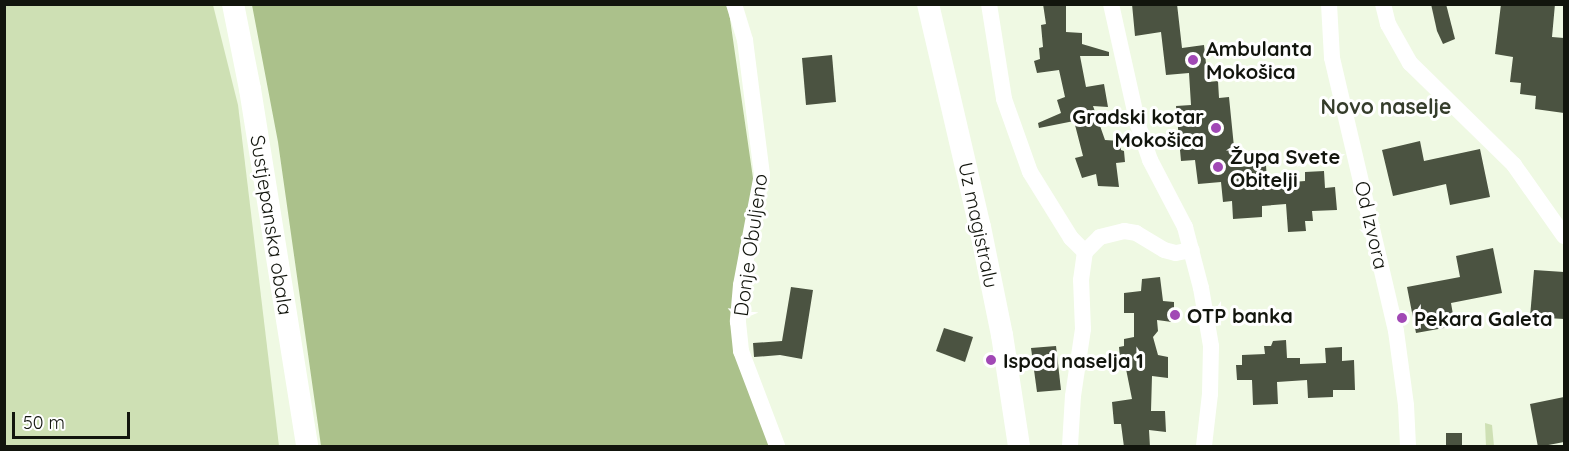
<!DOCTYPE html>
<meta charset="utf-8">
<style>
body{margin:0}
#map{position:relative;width:1569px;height:451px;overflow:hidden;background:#eff9e3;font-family:Quicksand,sans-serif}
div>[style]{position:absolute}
.green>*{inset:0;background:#cee0b4}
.water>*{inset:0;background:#abc18b}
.building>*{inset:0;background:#4b5341}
.street>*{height:16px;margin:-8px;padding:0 8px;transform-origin:8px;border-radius:8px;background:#fff}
.secondary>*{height:22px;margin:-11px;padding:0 11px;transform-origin:11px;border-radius:11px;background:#fff}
.dots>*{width:16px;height:16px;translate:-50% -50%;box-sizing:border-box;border:3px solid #fff;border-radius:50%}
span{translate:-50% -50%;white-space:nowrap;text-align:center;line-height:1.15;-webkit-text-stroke:6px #fff;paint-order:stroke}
.poi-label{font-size:20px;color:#12150d;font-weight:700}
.left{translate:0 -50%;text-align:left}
.right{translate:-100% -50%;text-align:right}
.street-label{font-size:20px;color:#12150d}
.neighbourhood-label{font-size:21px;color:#353d2b;font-weight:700}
.frame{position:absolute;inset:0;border:6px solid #12150d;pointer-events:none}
.scale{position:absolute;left:12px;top:412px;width:118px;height:27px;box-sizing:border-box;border:3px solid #12150d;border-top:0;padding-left:8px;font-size:18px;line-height:21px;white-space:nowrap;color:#12150d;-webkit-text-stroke:4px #fff;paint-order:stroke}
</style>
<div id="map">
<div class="green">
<div style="clip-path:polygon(4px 5px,213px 5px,238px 105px,279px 446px,5px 446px)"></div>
<div style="clip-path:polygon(1485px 423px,1492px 425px,1494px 446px,1486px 446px)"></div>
</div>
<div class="water">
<div style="clip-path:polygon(252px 5px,728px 5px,755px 192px,733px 321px,771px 446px,321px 446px,278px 142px)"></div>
</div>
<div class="building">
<div style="clip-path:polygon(1043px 4px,1066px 4px,1066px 32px,1082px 33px,1082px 44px,1109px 52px,1109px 56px,1080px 56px,1086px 87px,1104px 84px,1108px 107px,1093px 106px,1105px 140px,1120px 141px,1121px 150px,1124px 151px,1125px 162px,1116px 163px,1119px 187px,1098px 186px,1096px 174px,1082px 178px,1075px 158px,1083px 156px,1074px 121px,1039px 128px,1038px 123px,1061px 113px,1057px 100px,1065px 97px,1059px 70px,1037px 73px,1034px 61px,1040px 59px,1039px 48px,1043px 47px,1041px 25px,1046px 24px)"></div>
<div style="clip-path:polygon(1132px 4px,1177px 4px,1182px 48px,1204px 45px,1208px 82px,1218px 81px,1219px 98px,1229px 97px,1236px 167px,1266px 165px,1267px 184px,1305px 181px,1305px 172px,1324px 171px,1325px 188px,1335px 187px,1337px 210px,1312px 211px,1313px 221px,1305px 221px,1306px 231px,1288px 232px,1286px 204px,1262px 206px,1262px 217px,1233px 219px,1232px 201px,1223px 202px,1221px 182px,1198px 184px,1195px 160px,1181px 161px,1176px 106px,1191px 105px,1189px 73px,1166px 75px,1161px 32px,1135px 36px)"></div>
<div style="clip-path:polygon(1431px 4px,1446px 4px,1455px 39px,1443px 44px,1437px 31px)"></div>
<div style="clip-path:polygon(1501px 4px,1555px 4px,1552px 37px,1564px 38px,1564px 113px,1535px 109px,1536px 96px,1520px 94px,1521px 83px,1510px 82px,1513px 57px,1495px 54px)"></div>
<div style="clip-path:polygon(832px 55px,836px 102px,806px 105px,802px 58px)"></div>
<div style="clip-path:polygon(1420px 141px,1424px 161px,1480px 149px,1490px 197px,1450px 205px,1446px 184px,1393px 196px,1382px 150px)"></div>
<div style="clip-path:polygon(1493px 248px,1502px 293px,1451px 303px,1455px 326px,1416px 333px,1407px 287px,1460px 277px,1456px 256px)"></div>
<div style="clip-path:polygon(1534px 270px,1564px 272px,1564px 319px,1530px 317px)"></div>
<div style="clip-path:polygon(1160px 277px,1163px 301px,1174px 302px,1174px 313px,1171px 313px,1172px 322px,1157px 320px,1158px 331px,1153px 337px,1158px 355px,1168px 357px,1168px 378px,1152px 376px,1151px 411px,1165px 411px,1166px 432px,1149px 430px,1150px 447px,1124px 447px,1121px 424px,1114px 424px,1112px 402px,1132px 399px,1126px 369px,1121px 369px,1119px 347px,1124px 346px,1124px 339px,1134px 337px,1134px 313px,1124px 313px,1124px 293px,1141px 291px,1142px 279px)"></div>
<div style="clip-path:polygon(791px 287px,813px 290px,802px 359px,780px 355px,754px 357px,753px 343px,782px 341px)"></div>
<div style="clip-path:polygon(944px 328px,973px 337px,965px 362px,936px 351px)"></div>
<div style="clip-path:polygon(1286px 340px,1287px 358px,1300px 358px,1300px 364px,1326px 363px,1325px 348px,1342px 347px,1342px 361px,1354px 360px,1355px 390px,1333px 390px,1333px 397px,1308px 398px,1307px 380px,1277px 382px,1278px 404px,1253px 405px,1252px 380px,1237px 380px,1236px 365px,1242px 365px,1242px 355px,1265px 354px,1264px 346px,1271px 346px,1273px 341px)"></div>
<div style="clip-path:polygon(1056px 346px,1061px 390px,1037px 392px,1031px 348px)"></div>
<div style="clip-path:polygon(1564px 397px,1564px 442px,1538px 447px,1530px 404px)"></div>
<div style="clip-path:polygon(1446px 433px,1462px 433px,1462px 447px,1446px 447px)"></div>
</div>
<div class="street">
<div style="left:734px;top:4px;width:38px;rotate:73deg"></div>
<div style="left:745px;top:40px;width:135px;rotate:82.8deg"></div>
<div style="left:762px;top:174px;width:113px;rotate:100.7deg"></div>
<div style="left:741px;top:285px;width:37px;rotate:95deg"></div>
<div style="left:738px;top:322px;width:29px;rotate:84deg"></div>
<div style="left:741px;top:351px;width:102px;rotate:69.2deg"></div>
<div style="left:989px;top:4px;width:96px;rotate:81deg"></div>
<div style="left:1004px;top:99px;width:77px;rotate:70.4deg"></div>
<div style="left:1030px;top:172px;width:78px;rotate:58.2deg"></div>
<div style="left:1071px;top:238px;width:20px;rotate:45deg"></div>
<div style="left:1085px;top:252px;width:21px;rotate:-45deg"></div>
<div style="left:1100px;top:237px;width:25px;rotate:-14deg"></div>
<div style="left:1124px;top:231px;width:12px;rotate:9deg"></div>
<div style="left:1136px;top:233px;width:33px;rotate:31deg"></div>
<div style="left:1164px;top:250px;width:12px;rotate:14deg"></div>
<div style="left:1176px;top:253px;width:16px;rotate:-11deg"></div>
<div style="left:1111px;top:4px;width:124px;rotate:77.4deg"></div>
<div style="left:1138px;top:125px;width:37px;rotate:71deg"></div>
<div style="left:1150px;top:160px;width:76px;rotate:62.4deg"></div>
<div style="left:1185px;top:227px;width:63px;rotate:75.3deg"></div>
<div style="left:1201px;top:288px;width:59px;rotate:80.2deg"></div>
<div style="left:1211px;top:346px;width:48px;rotate:91.2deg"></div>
<div style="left:1210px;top:394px;width:52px;rotate:96.6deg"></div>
<div style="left:1329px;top:4px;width:54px;rotate:86.8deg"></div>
<div style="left:1332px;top:58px;width:280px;rotate:76.8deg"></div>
<div style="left:1396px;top:331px;width:75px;rotate:82.3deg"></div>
<div style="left:1406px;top:405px;width:41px;rotate:87.2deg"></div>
<div style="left:1383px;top:4px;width:21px;rotate:76deg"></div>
<div style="left:1388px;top:24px;width:45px;rotate:60.6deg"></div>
<div style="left:1410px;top:63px;width:146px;rotate:44.4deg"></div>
<div style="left:1514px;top:165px;width:87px;rotate:54.8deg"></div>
<div style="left:1070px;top:446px;width:50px;rotate:-86.6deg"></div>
<div style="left:1073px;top:396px;width:68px;rotate:-81.5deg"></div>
<div style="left:1083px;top:329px;width:49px;rotate:-92.3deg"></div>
<div style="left:1081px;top:280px;width:28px;rotate:-82deg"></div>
</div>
<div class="secondary">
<div style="left:233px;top:4px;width:87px;rotate:78.7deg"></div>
<div style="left:250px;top:89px;width:362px;rotate:80.9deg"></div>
<div style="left:928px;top:4px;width:229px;rotate:76.9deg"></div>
<div style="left:980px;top:227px;width:110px;rotate:78.5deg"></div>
<div style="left:1002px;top:335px;width:112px;rotate:81.3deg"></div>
</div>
<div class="dots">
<div style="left:1193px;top:60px;background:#a148b5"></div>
<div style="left:1216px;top:128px;background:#a148b5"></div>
<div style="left:1218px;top:167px;background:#a148b5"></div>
<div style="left:1175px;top:315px;background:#a148b5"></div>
<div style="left:1402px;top:318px;background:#a148b5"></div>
<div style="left:991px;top:360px;background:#a148b5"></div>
</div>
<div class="poi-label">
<span class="left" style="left:1206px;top:60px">Ambulanta<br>Mokošica</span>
<span class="right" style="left:1204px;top:128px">Gradski kotar<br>Mokošica</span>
<span class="left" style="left:1230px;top:168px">Župa Svete<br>Obitelji</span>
<span class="left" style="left:1187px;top:315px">OTP banka</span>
<span class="left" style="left:1414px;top:318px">Pekara Galeta</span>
<span class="left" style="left:1003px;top:360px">Ispod naselja 1</span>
</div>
<div class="street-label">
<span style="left:272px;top:225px;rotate:81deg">Sustjepanska obala</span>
<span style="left:979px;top:225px;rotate:78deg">Uz magistralu</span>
<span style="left:1372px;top:225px;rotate:77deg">Od Izvora</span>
<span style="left:750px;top:245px;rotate:-82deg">Donje Obuljeno</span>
</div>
<div class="neighbourhood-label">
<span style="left:1386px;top:106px">Novo naselje</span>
</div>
<div class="frame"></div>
<div class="scale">50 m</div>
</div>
